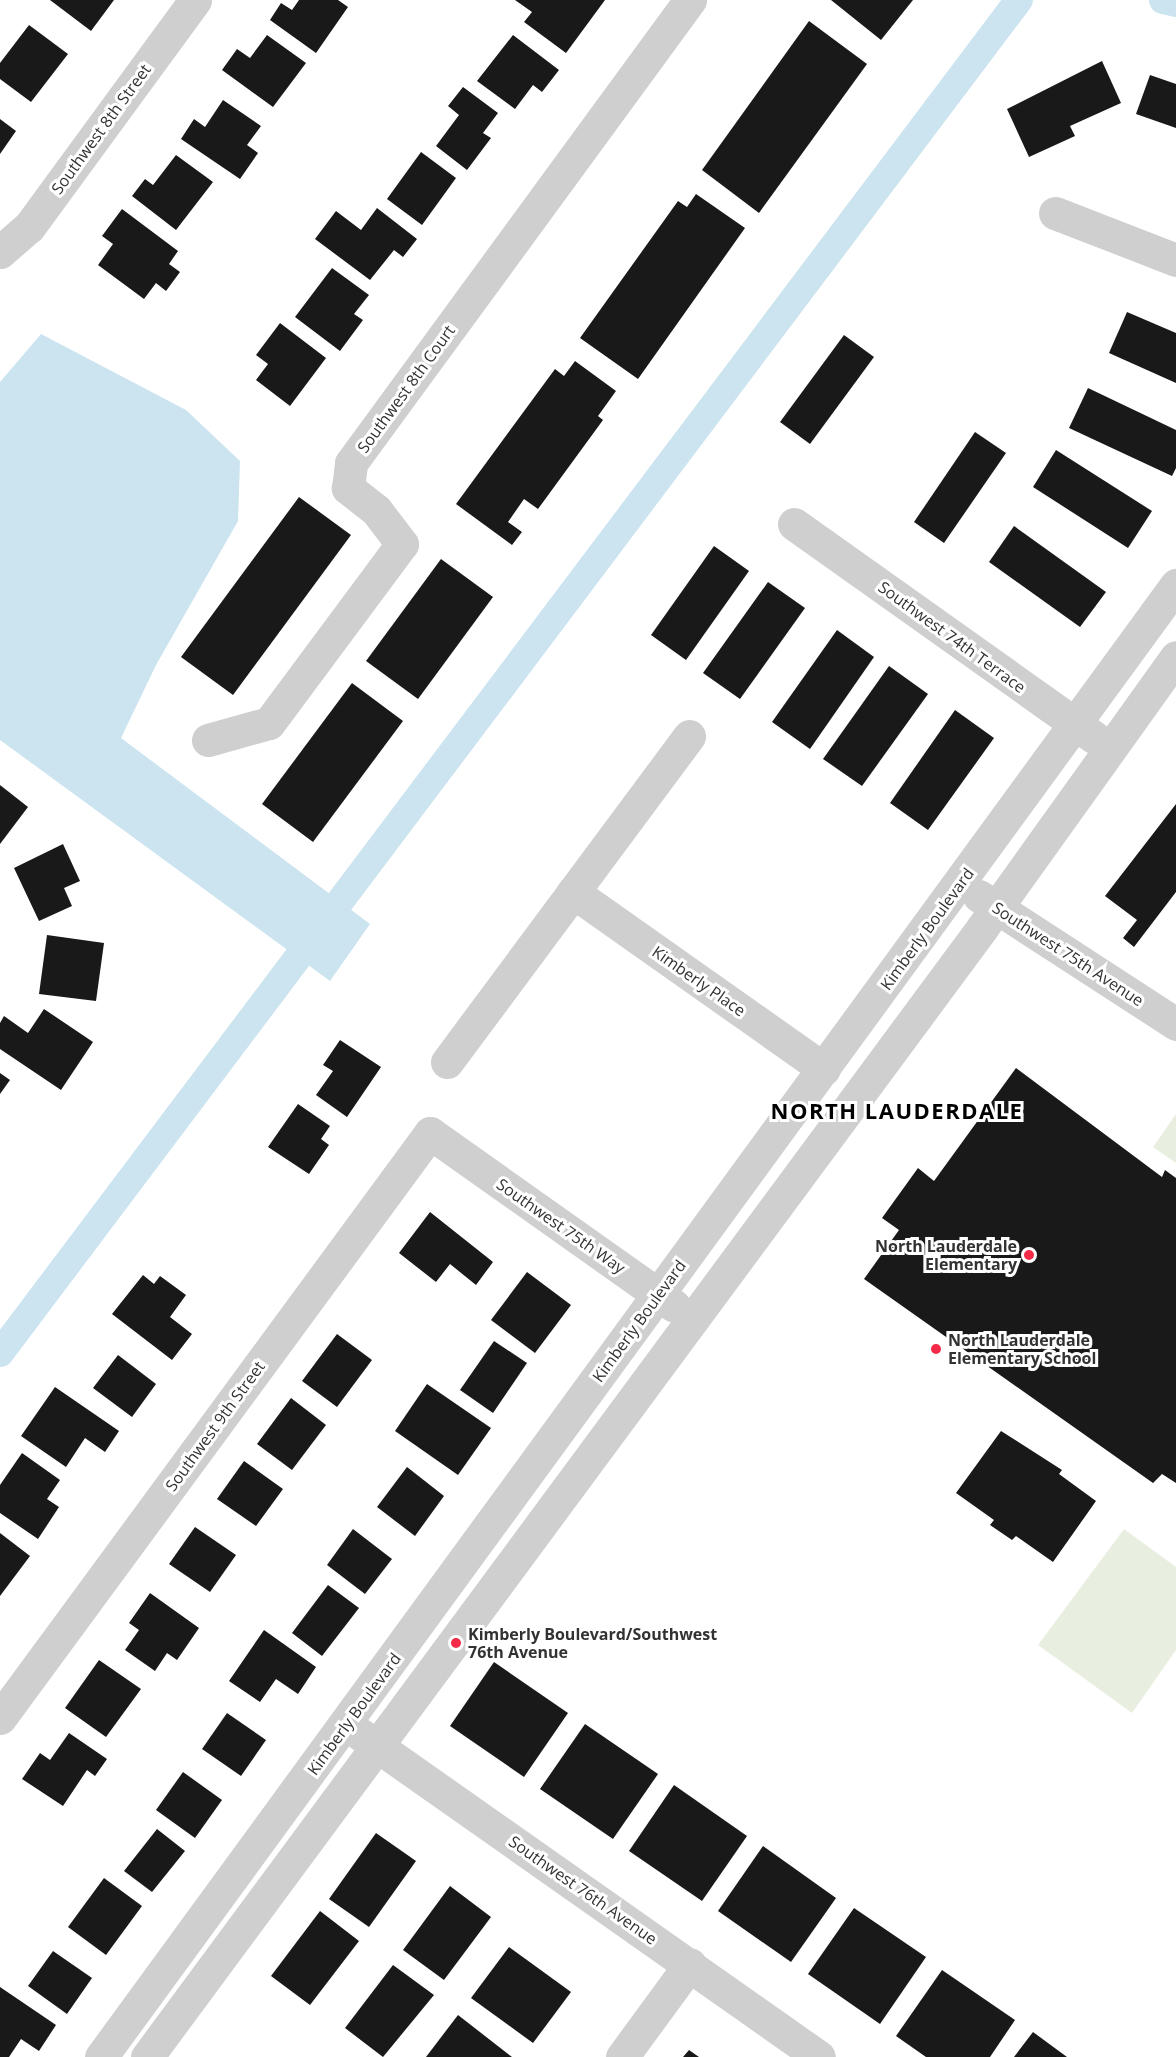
<!DOCTYPE html>
<style>
body{margin:0}
#map{position:relative;width:1176px;height:2057px;overflow:hidden;background:#fff;font-family:"Open Sans",sans-serif}
div>[style]{position:absolute}
.green>*{inset:0;background:#e9efe0}
.water>*{inset:0;background:#cbe4f0}
.canal>*{height:28px;margin:-14px;padding:0 14px;transform-origin:14px;border-radius:14px;background:#cbe4f0}
.building>*{inset:0;background:#191919}
.minor>*{height:33px;margin:-16.5px;padding:0 16.5px;transform-origin:16.5px;border-radius:16.5px;background:#cfcfcf}
.dots>*{width:16px;height:16px;translate:-50% -50%;box-sizing:border-box;border:3px solid #fff;border-radius:50%}
span{translate:-50% -50%;white-space:nowrap;text-align:center;line-height:1.15;-webkit-text-stroke:6px #fff;paint-order:stroke}
.street-label{font-size:16px;color:#323232}
.poi-label{font-size:16px;color:#323232;font-weight:700}
.right{translate:-100% -50%;text-align:right}
.left{translate:0 -50%;text-align:left}
.district-label{font-size:22px;color:#000;font-weight:700;letter-spacing:1.5px}
</style>
<div id="map">
<div class="green">
<div style="clip-path:polygon(1176px 1114px,1176px 1163px,1153px 1147px)"></div>
<div style="clip-path:polygon(1124px 1529px,1176px 1567px,1176px 1650px,1132px 1713px,1038px 1645px)"></div>
</div>
<div class="water">
<div style="clip-path:polygon(41px 334px,186px 410px,240px 461px,238px 521px,156px 665px,121px 738px,370px 924px,330px 981px,0 740px,0 382px)"></div>
</div>
<div class="canal">
<div style="left:1163px;top:0;width:13px;rotate:13deg"></div>
<div style="left:0;top:1353px;width:1694px;rotate:-53.02deg"></div>
</div>
<div class="building">
<div style="clip-path:polygon(50px 0,114px 0,91px 31px)"></div>
<div style="clip-path:polygon(299px 0,338px 0,348px 7px,316px 53px,270px 20px,281px 3px,292px 10px)"></div>
<div style="clip-path:polygon(515px 0,605px 0,566px 53px,524px 22px,532px 12px)"></div>
<div style="clip-path:polygon(831px 0,913px 0,881px 40px)"></div>
<div style="clip-path:polygon(809px 21px,867px 64px,759px 213px,702px 170px)"></div>
<div style="clip-path:polygon(29px 25px,68px 54px,31px 102px,0 79px,0 63px)"></div>
<div style="clip-path:polygon(267px 35px,306px 63px,273px 107px,222px 70px,237px 49px,250px 58px)"></div>
<div style="clip-path:polygon(513px 35px,559px 70px,542px 92px,533px 85px,515px 109px,477px 81px)"></div>
<div style="clip-path:polygon(1102px 61px,1121px 103px,1070px 126px,1075px 136px,1029px 157px,1007px 109px)"></div>
<div style="clip-path:polygon(1150px 75px,1176px 84px,1176px 128px,1136px 114px)"></div>
<div style="clip-path:polygon(463px 87px,498px 113px,483px 133px,491px 138px,467px 170px,436px 146px,459px 115px,448px 106px)"></div>
<div style="clip-path:polygon(223px 100px,261px 126px,247px 145px,258px 153px,240px 179px,181px 139px,194px 119px,205px 127px)"></div>
<div style="clip-path:polygon(0 119px,16px 131px,0 154px)"></div>
<div style="clip-path:polygon(421px 152px,456px 178px,422px 225px,387px 199px)"></div>
<div style="clip-path:polygon(176px 155px,213px 182px,176px 230px,132px 196px,145px 179px,153px 185px)"></div>
<div style="clip-path:polygon(696px 194px,745px 228px,638px 379px,580px 338px,678px 201px,687px 207px)"></div>
<div style="clip-path:polygon(377px 208px,417px 239px,403px 257px,394px 250px,370px 280px,315px 239px,336px 211px,361px 230px)"></div>
<div style="clip-path:polygon(122px 209px,178px 251px,169px 264px,180px 272px,166px 291px,156px 283px,144px 299px,98px 265px,113px 244px,102px 236px)"></div>
<div style="clip-path:polygon(332px 268px,369px 295px,354px 314px,363px 320px,340px 351px,295px 317px)"></div>
<div style="clip-path:polygon(1127px 312px,1176px 333px,1176px 383px,1109px 353px)"></div>
<div style="clip-path:polygon(280px 323px,326px 358px,290px 406px,256px 380px,268px 364px,256px 355px)"></div>
<div style="clip-path:polygon(844px 335px,874px 357px,810px 444px,780px 422px)"></div>
<div style="clip-path:polygon(575px 361px,616px 391px,598px 416px,603px 420px,538px 509px,524px 499px,508px 522px,522px 532px,512px 545px,456px 504px,555px 369px,564px 376px)"></div>
<div style="clip-path:polygon(1088px 388px,1176px 430px,1176px 468px,1172px 476px,1069px 428px)"></div>
<div style="clip-path:polygon(975px 432px,1006px 453px,944px 543px,914px 522px)"></div>
<div style="clip-path:polygon(1056px 450px,1152px 511px,1128px 548px,1033px 487px)"></div>
<div style="clip-path:polygon(299px 497px,351px 535px,233px 695px,181px 657px)"></div>
<div style="clip-path:polygon(1014px 526px,1106px 592px,1080px 627px,989px 562px)"></div>
<div style="clip-path:polygon(714px 546px,749px 571px,686px 660px,651px 635px)"></div>
<div style="clip-path:polygon(441px 559px,493px 597px,418px 699px,366px 661px)"></div>
<div style="clip-path:polygon(768px 582px,805px 608px,740px 699px,703px 673px)"></div>
<div style="clip-path:polygon(837px 630px,874px 657px,810px 749px,772px 722px)"></div>
<div style="clip-path:polygon(889px 666px,928px 694px,862px 786px,823px 759px)"></div>
<div style="clip-path:polygon(352px 683px,403px 721px,313px 842px,262px 804px)"></div>
<div style="clip-path:polygon(955px 710px,994px 738px,928px 830px,890px 803px)"></div>
<div style="clip-path:polygon(0 785px,28px 807px,0 844px)"></div>
<div style="clip-path:polygon(1176px 804px,1176px 892px,1134px 947px,1123px 938px,1137px 920px,1105px 896px)"></div>
<div style="clip-path:polygon(63px 844px,80px 881px,64px 888px,72px 906px,39px 921px,14px 868px)"></div>
<div style="clip-path:polygon(47px 935px,104px 943px,96px 1001px,39px 994px)"></div>
<div style="clip-path:polygon(44px 1009px,93px 1042px,61px 1090px,0 1049px,0 1023px,4px 1016px,28px 1033px)"></div>
<div style="clip-path:polygon(340px 1040px,381px 1067px,347px 1117px,316px 1095px,333px 1071px,323px 1065px)"></div>
<div style="clip-path:polygon(1016px 1068px,1162px 1177px,1165px 1170px,1176px 1178px,1176px 1483px,1162px 1474px,1153px 1483px,864px 1279px,899px 1230px,882px 1218px,918px 1168px,934px 1181px)"></div>
<div style="clip-path:polygon(0 1073px,10px 1080px,0 1094px)"></div>
<div style="clip-path:polygon(298px 1104px,330px 1126px,321px 1139px,329px 1145px,309px 1174px,268px 1147px)"></div>
<div style="clip-path:polygon(430px 1212px,493px 1262px,476px 1285px,450px 1264px,436px 1282px,399px 1253px)"></div>
<div style="clip-path:polygon(527px 1272px,571px 1305px,535px 1353px,491px 1320px)"></div>
<div style="clip-path:polygon(143px 1275px,154px 1284px,160px 1276px,186px 1295px,170px 1317px,192px 1334px,172px 1360px,112px 1314px)"></div>
<div style="clip-path:polygon(337px 1334px,372px 1360px,337px 1407px,302px 1381px)"></div>
<div style="clip-path:polygon(494px 1341px,527px 1363px,493px 1413px,460px 1390px)"></div>
<div style="clip-path:polygon(118px 1355px,156px 1384px,132px 1417px,93px 1388px)"></div>
<div style="clip-path:polygon(427px 1384px,491px 1428px,458px 1475px,395px 1431px)"></div>
<div style="clip-path:polygon(55px 1387px,119px 1431px,105px 1452px,85px 1438px,66px 1467px,21px 1436px)"></div>
<div style="clip-path:polygon(291px 1398px,326px 1425px,292px 1470px,257px 1444px)"></div>
<div style="clip-path:polygon(1001px 1431px,1062px 1470px,1059px 1474px,1096px 1501px,1053px 1562px,1016px 1536px,1012px 1540px,990px 1525px,994px 1520px,956px 1493px)"></div>
<div style="clip-path:polygon(22px 1453px,60px 1480px,47px 1499px,59px 1507px,38px 1539px,0 1513px,0 1485px)"></div>
<div style="clip-path:polygon(244px 1461px,283px 1489px,256px 1526px,217px 1499px)"></div>
<div style="clip-path:polygon(407px 1467px,444px 1496px,415px 1536px,377px 1507px)"></div>
<div style="clip-path:polygon(195px 1527px,236px 1555px,210px 1592px,169px 1564px)"></div>
<div style="clip-path:polygon(353px 1529px,392px 1559px,365px 1594px,327px 1565px)"></div>
<div style="clip-path:polygon(0 1533px,30px 1556px,0 1596px)"></div>
<div style="clip-path:polygon(328px 1585px,359px 1608px,322px 1656px,292px 1633px)"></div>
<div style="clip-path:polygon(150px 1593px,199px 1628px,177px 1660px,167px 1653px,155px 1671px,125px 1650px,139px 1630px,129px 1623px)"></div>
<div style="clip-path:polygon(264px 1630px,316px 1667px,298px 1694px,276px 1679px,260px 1702px,229px 1681px)"></div>
<div style="clip-path:polygon(99px 1660px,141px 1689px,106px 1737px,65px 1708px)"></div>
<div style="clip-path:polygon(494px 1662px,568px 1713px,524px 1777px,450px 1726px)"></div>
<div style="clip-path:polygon(227px 1713px,266px 1740px,241px 1776px,202px 1749px)"></div>
<div style="clip-path:polygon(585px 1724px,658px 1774px,613px 1839px,540px 1789px)"></div>
<div style="clip-path:polygon(69px 1733px,107px 1759px,95px 1776px,87px 1770px,63px 1806px,22px 1779px,40px 1753px,50px 1760px)"></div>
<div style="clip-path:polygon(183px 1772px,222px 1800px,195px 1838px,156px 1810px)"></div>
<div style="clip-path:polygon(674px 1785px,747px 1836px,702px 1901px,629px 1851px)"></div>
<div style="clip-path:polygon(157px 1829px,185px 1851px,152px 1892px,124px 1871px)"></div>
<div style="clip-path:polygon(376px 1833px,416px 1861px,369px 1927px,329px 1899px)"></div>
<div style="clip-path:polygon(763px 1846px,836px 1898px,791px 1962px,718px 1911px)"></div>
<div style="clip-path:polygon(104px 1878px,142px 1906px,106px 1955px,68px 1927px)"></div>
<div style="clip-path:polygon(450px 1886px,491px 1917px,444px 1980px,403px 1950px)"></div>
<div style="clip-path:polygon(854px 1908px,926px 1957px,880px 2024px,808px 1974px)"></div>
<div style="clip-path:polygon(320px 1911px,359px 1941px,310px 2005px,271px 1976px)"></div>
<div style="clip-path:polygon(509px 1947px,571px 1992px,533px 2043px,471px 1998px)"></div>
<div style="clip-path:polygon(53px 1951px,92px 1978px,67px 2014px,28px 1986px)"></div>
<div style="clip-path:polygon(393px 1965px,434px 1995px,383px 2057px,345px 2028px)"></div>
<div style="clip-path:polygon(942px 1970px,1015px 2020px,990px 2057px,926px 2057px,896px 2036px)"></div>
<div style="clip-path:polygon(0 1987px,56px 2025px,39px 2051px,21px 2039px,9px 2057px,0 2057px)"></div>
<div style="clip-path:polygon(458px 2015px,512px 2057px,426px 2057px)"></div>
<div style="clip-path:polygon(1033px 2032px,1067px 2057px,1014px 2057px)"></div>
<div style="clip-path:polygon(689px 2050px,699px 2057px,683px 2057px)"></div>
</div>
<div class="minor">
<div style="left:1055px;top:213px;width:130px;rotate:21.2deg"></div>
<div style="left:0;top:252px;width:38px;rotate:-41deg"></div>
<div style="left:29px;top:227px;width:281px;rotate:-53.8deg"></div>
<div style="left:794px;top:524px;width:369px;rotate:35.4deg"></div>
<div style="left:208px;top:740px;width:63px;rotate:-15.6deg"></div>
<div style="left:269px;top:723px;width:223px;rotate:-53.4deg"></div>
<div style="left:402px;top:544px;width:43px;rotate:-127.4deg"></div>
<div style="left:376px;top:510px;width:36px;rotate:-142deg"></div>
<div style="left:348px;top:488px;width:25px;rotate:-83deg"></div>
<div style="left:351px;top:463px;width:574px;rotate:-53.79deg"></div>
<div style="left:573px;top:892px;width:307px;rotate:35.2deg"></div>
<div style="left:979px;top:896px;width:235px;rotate:33deg"></div>
<div style="left:447px;top:1062px;width:406px;rotate:-53.4deg"></div>
<div style="left:0;top:1718px;width:726px;rotate:-53.68deg"></div>
<div style="left:430px;top:1133px;width:299px;rotate:35.3deg"></div>
<div style="left:360px;top:1734px;width:561px;rotate:35.13deg"></div>
<div style="left:101px;top:2057px;width:1823px;rotate:-53.86deg"></div>
<div style="left:147px;top:2057px;width:1404px;rotate:-53.51deg"></div>
<div style="left:982px;top:928px;width:333px;rotate:-54.4deg"></div>
<div style="left:622px;top:2057px;width:115px;rotate:-53.8deg"></div>
</div>
<div class="dots">
<div style="left:1029px;top:1255px;background:#f42a47"></div>
<div style="left:936px;top:1349px;background:#f42a47"></div>
<div style="left:456px;top:1643px;background:#f42a47"></div>
</div>
<div class="street-label">
<span style="left:101px;top:129px;rotate:-54deg">Southwest 8th Street</span>
<span style="left:406px;top:389px;rotate:-54deg">Southwest 8th Court</span>
<span style="left:952px;top:637px;rotate:36deg">Southwest 74th Terrace</span>
<span style="left:927px;top:929px;rotate:-54deg">Kimberly Boulevard</span>
<span style="left:1068px;top:954px;rotate:33deg">Southwest 75th Avenue</span>
<span style="left:699px;top:981px;rotate:35deg">Kimberly Place</span>
<span style="left:561px;top:1226px;rotate:35deg">Southwest 75th Way</span>
<span style="left:639px;top:1321px;rotate:-54deg">Kimberly Boulevard</span>
<span style="left:215px;top:1426px;rotate:-54deg">Southwest 9th Street</span>
<span style="left:354px;top:1714px;rotate:-54deg">Kimberly Boulevard</span>
<span style="left:583px;top:1890px;rotate:35deg">Southwest 76th Avenue</span>
</div>
<div class="poi-label">
<span class="right" style="left:1017px;top:1255px">North Lauderdale<br>Elementary</span>
<span class="left" style="left:948px;top:1349px">North Lauderdale<br>Elementary School</span>
<span class="left" style="left:468px;top:1643px">Kimberly Boulevard/Southwest<br>76th Avenue</span>
</div>
<div class="district-label">
<span style="left:897px;top:1111px">NORTH LAUDERDALE</span>
</div>
</div>
